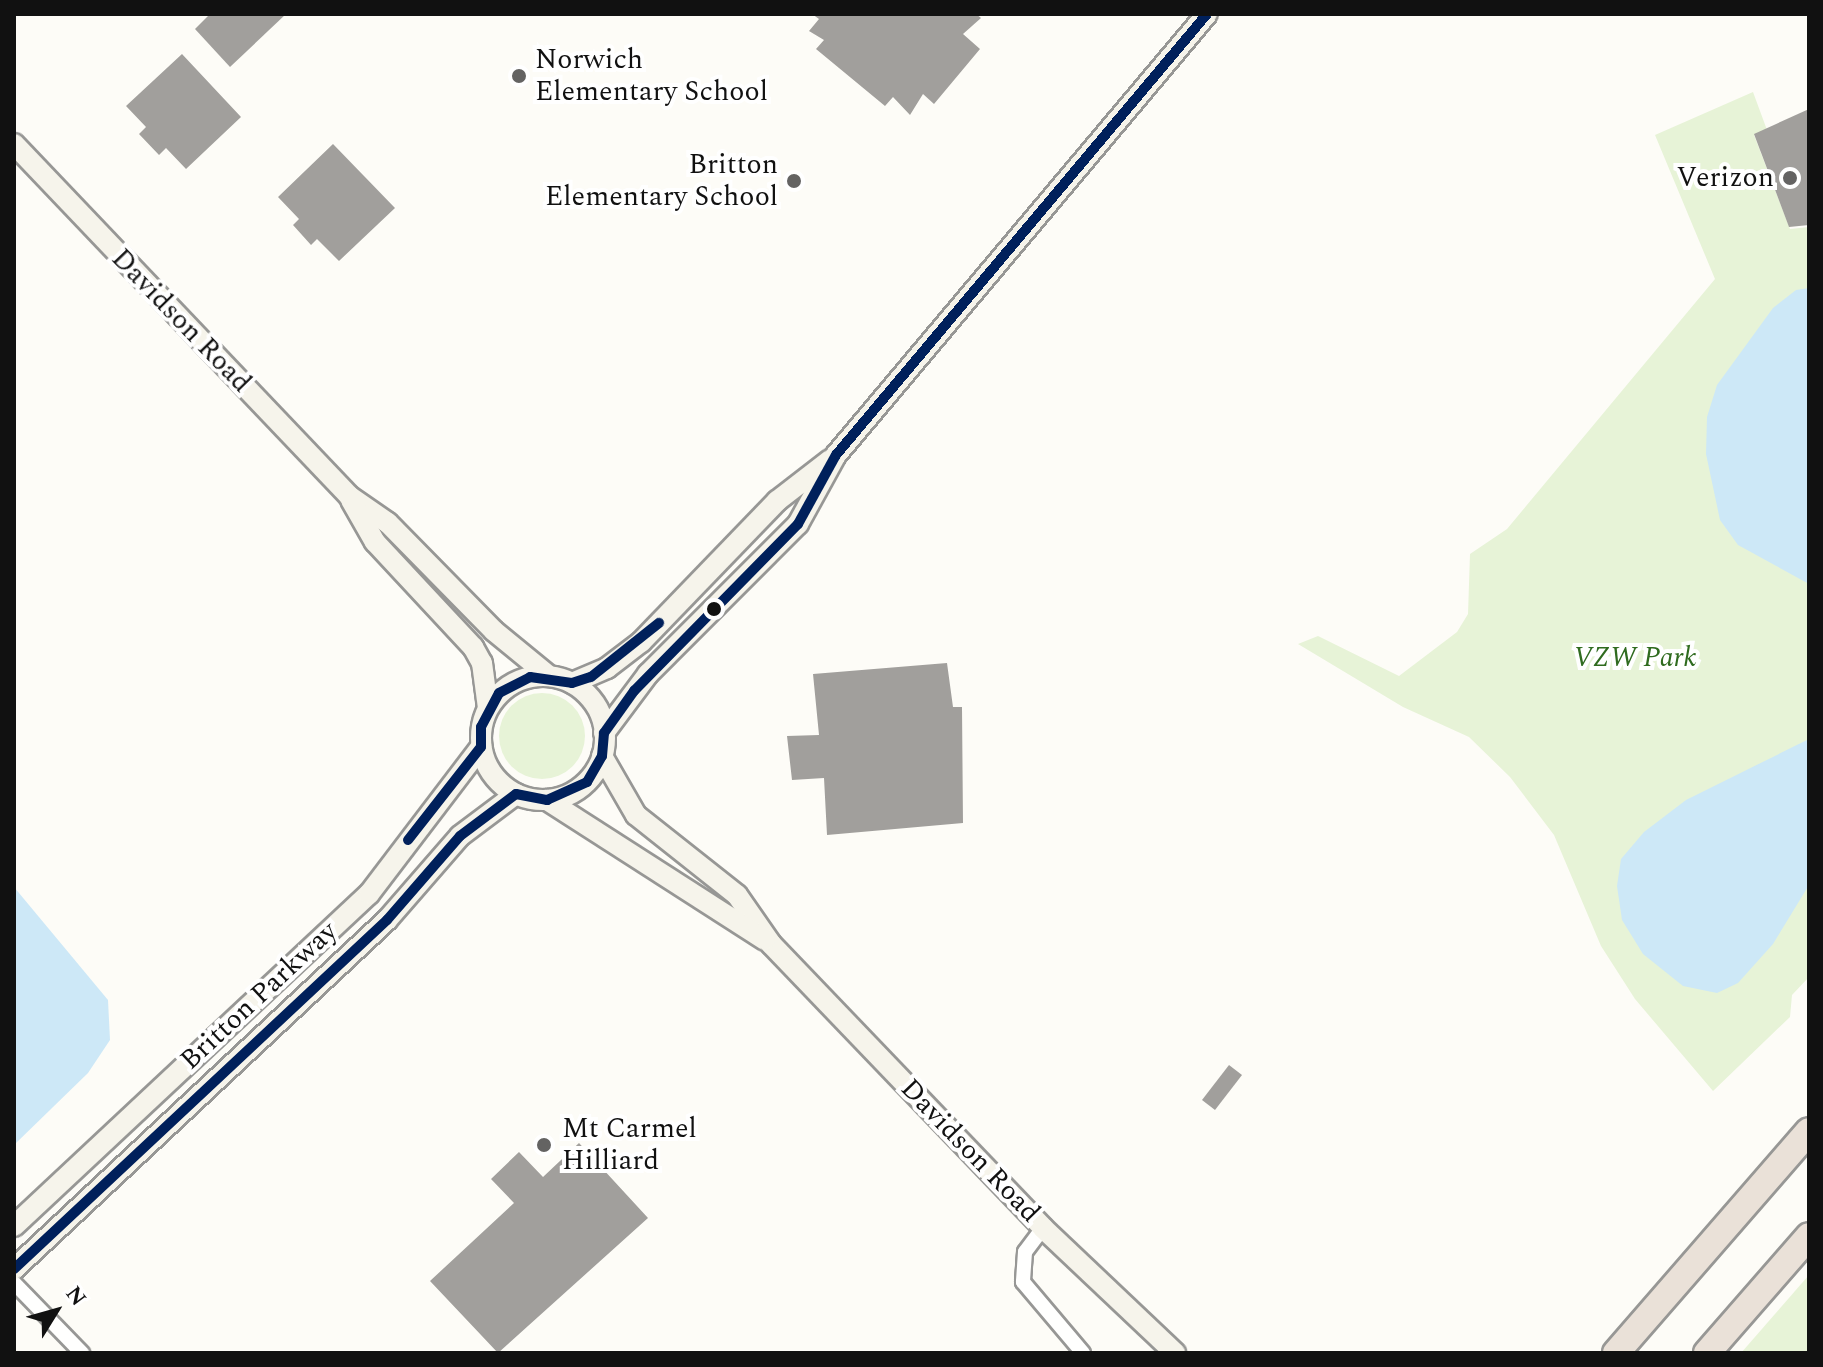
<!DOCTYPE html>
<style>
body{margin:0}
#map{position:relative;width:1823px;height:1367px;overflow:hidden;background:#fdfcf7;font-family:Spectral,serif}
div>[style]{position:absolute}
.green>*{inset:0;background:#e7f3d7}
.round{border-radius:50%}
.water>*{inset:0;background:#cde8f7}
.building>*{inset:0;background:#a19f9c}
.roads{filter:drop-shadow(2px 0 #979795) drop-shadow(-2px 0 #979795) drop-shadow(0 2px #979795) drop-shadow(0 -2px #979795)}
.street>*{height:14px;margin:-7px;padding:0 7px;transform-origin:7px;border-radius:7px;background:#fffffe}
.secondary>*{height:20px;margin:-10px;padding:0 10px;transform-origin:10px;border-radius:10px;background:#f6f4eb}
.secondary>.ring{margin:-10px;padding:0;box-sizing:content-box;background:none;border:20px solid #f6f4eb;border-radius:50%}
.highway>*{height:26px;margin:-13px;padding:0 13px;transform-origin:13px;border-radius:13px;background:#eae1d8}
.bus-1>*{height:10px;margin:-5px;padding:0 5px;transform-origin:5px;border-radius:5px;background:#00205b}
.dots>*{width:22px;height:22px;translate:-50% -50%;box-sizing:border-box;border:4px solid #fff;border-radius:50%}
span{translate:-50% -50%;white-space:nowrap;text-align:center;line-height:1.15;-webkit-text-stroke:8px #fff;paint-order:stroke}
.poi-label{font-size:28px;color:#111}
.left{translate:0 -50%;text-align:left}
.right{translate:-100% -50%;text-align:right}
.street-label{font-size:28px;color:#111}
.park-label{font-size:28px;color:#2f6b1f;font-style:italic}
.frame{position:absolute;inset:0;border:16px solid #111;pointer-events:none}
.north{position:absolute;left:16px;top:1271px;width:80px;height:80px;-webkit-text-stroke:6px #fff;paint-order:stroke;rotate:53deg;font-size:22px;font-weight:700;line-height:32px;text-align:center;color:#111}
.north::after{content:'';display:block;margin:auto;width:28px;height:36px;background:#111;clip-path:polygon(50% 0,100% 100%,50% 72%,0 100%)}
</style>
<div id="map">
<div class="green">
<div style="clip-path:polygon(1753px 92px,1767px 130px,1754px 135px,1790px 229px,1809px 227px,1809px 977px,1792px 995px,1790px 1017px,1713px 1091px,1635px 999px,1601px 946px,1554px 835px,1510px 777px,1469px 737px,1403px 707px,1298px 644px,1318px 636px,1399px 676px,1457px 632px,1468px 614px,1470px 554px,1507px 529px,1715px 279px,1655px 135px)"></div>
<div class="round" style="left:499px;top:693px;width:86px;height:86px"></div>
<div style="clip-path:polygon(1809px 1275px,1809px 1353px,1741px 1353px)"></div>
</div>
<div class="water">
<div style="clip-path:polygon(1809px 288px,1809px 584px,1738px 545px,1720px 520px,1706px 454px,1707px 417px,1717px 385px,1773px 308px,1796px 290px)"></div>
<div style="clip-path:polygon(1809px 739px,1809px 885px,1773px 944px,1738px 983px,1717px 993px,1683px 986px,1643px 954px,1622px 920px,1617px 886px,1621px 859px,1644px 832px,1686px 800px)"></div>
<div style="clip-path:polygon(14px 887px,108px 1000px,110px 1040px,88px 1073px,14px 1145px)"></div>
</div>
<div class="building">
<div style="clip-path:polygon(210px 14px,286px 14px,230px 67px,195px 29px)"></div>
<div style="clip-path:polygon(812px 14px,976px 14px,981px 18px,963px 34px,980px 49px,934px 104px,923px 94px,910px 115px,893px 97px,885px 106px,816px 49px,824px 40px,809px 31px,819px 19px)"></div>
<div style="clip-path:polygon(182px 54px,241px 117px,186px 169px,166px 148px,159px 155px,139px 134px,146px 127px,126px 106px)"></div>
<div style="clip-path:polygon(1809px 109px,1809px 225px,1789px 227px,1754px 134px)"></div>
<div style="clip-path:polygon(333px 144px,395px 208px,339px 261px,317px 239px,311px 245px,293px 225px,299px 219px,278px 197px)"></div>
<div style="clip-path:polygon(947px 663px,953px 707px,962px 707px,963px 823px,827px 835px,824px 778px,792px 780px,787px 736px,819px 735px,813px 674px)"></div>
<div style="clip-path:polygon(1229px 1065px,1242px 1075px,1215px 1110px,1202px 1100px)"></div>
<div style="clip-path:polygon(579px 1143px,648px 1218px,498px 1353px,430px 1281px,514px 1203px,491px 1179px,519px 1152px,543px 1177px)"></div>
</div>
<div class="roads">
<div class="street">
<div style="left:1043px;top:1228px;width:30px;rotate:127deg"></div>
<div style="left:1025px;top:1252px;width:30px;rotate:94deg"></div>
<div style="left:1023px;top:1282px;width:93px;rotate:49.8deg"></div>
<div style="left:14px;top:1283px;width:98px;rotate:45.8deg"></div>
</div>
<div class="secondary">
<div style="left:14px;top:144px;width:486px;rotate:46.4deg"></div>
<div style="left:349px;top:496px;width:47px;rotate:34.7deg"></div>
<div style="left:388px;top:523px;width:151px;rotate:45.5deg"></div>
<div style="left:494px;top:631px;width:71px;rotate:39.3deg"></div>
<div style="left:351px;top:500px;width:48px;rotate:60.3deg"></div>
<div style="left:375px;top:542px;width:144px;rotate:47deg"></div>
<div style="left:473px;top:647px;width:18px;rotate:61deg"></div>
<div style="left:482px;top:663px;width:45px;rotate:82.4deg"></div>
<div class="ring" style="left:481px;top:676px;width:104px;height:104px"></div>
<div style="left:572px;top:683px;width:38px;rotate:-23deg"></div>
<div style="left:607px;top:668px;width:43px;rotate:-37.4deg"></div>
<div style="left:641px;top:642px;width:196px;rotate:-46deg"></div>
<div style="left:777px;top:501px;width:67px;rotate:-37.7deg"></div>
<div style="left:604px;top:733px;width:74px;rotate:-53.3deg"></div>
<div style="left:648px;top:674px;width:212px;rotate:-45deg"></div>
<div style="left:798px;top:524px;width:79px;rotate:-61.2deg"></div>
<div style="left:836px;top:455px;width:576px;rotate:-49.93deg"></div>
<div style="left:602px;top:756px;width:68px;rotate:60deg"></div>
<div style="left:636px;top:815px;width:129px;rotate:38.4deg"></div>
<div style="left:737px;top:895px;width:60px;rotate:55.2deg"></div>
<div style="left:771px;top:944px;width:393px;rotate:46.2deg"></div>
<div style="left:1043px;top:1228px;width:182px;rotate:43.4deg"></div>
<div style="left:547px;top:800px;width:259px;rotate:32.7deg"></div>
<div style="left:14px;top:1226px;width:486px;rotate:-43.1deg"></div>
<div style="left:369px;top:894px;width:185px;rotate:-52.7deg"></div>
<div style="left:14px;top:1269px;width:511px;rotate:-43.1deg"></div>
<div style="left:387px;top:920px;width:111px;rotate:-49deg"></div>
<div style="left:460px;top:836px;width:70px;rotate:-36.9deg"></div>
</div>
<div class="highway">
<div style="left:1616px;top:1353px;width:294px;rotate:-49deg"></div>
<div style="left:1707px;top:1353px;width:155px;rotate:-48.9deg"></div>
</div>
</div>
<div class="bus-1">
<div style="left:408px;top:840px;width:118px;rotate:-51.9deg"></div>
<div style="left:481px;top:747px;width:20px;rotate:-90deg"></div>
<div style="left:481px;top:727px;width:38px;rotate:-62deg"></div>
<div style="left:499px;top:693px;width:35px;rotate:-27deg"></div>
<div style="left:530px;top:677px;width:42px;rotate:8.1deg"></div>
<div style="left:572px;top:683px;width:20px;rotate:-18deg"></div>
<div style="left:591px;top:677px;width:87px;rotate:-38.5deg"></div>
<div style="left:14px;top:1269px;width:511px;rotate:-43.1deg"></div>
<div style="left:387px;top:920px;width:111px;rotate:-49deg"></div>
<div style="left:460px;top:836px;width:70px;rotate:-36.9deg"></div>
<div style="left:516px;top:794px;width:32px;rotate:11deg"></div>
<div style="left:547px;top:800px;width:44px;rotate:-24.2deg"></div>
<div style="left:587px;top:782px;width:30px;rotate:-60deg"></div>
<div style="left:602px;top:756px;width:23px;rotate:-85deg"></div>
<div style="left:604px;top:733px;width:52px;rotate:-54.5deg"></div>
<div style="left:634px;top:691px;width:234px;rotate:-45.5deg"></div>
<div style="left:798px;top:524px;width:79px;rotate:-61.2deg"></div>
<div style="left:836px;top:455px;width:576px;rotate:-49.93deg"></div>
</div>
<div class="dots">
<div style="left:519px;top:76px;background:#646362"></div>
<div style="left:1790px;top:178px;background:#646362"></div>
<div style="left:794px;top:181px;background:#646362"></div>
<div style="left:714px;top:609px;background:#111"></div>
<div style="left:544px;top:1145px;background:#646362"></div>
</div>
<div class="poi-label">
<span class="left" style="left:535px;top:76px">Norwich<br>Elementary School</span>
<span class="right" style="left:778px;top:181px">Britton<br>Elementary School</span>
<span class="right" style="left:1774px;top:178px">Verizon</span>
<span class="left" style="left:562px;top:1145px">Mt Carmel<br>Hilliard</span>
</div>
<div class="street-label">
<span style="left:181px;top:321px;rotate:46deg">Davidson Road</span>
<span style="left:259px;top:996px;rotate:-43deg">Britton Parkway</span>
<span style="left:970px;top:1151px;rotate:46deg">Davidson Road</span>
</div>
<div class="park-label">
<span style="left:1635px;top:658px">VZW Park</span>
</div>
<div class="frame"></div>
<div class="north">N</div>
</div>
